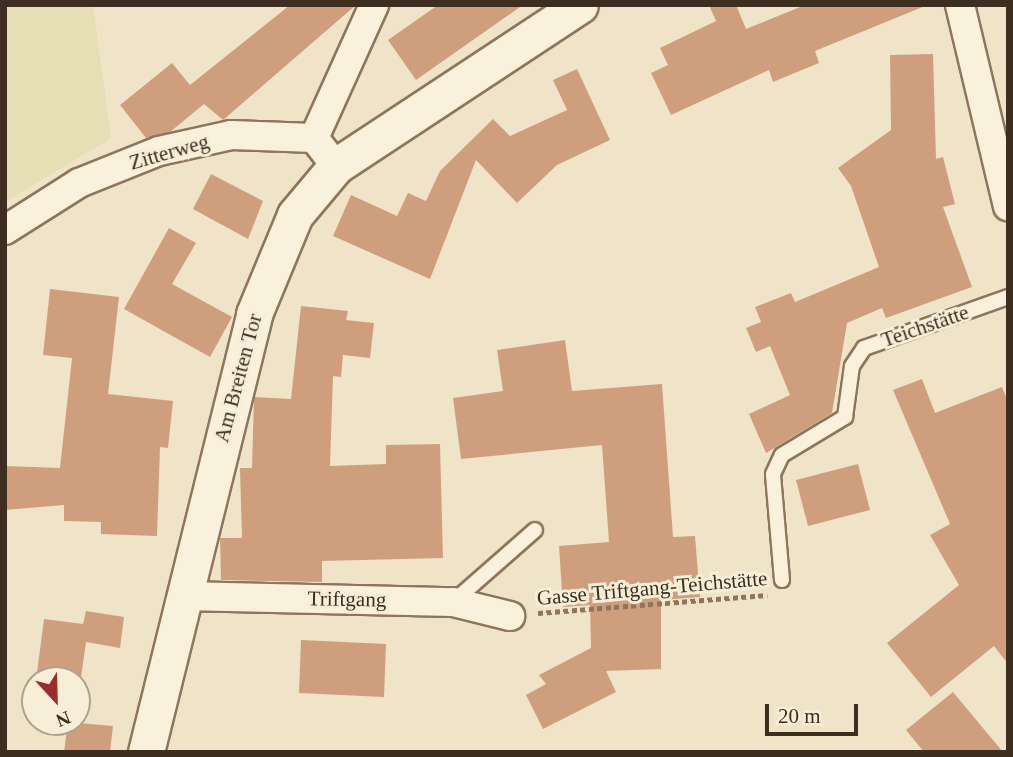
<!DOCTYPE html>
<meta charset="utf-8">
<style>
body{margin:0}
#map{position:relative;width:1013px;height:757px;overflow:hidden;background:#f0e4c8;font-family:"Times New Roman",serif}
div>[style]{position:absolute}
.farmland>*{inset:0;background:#e6deb5}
.building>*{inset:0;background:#cf9f7d}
.path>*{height:4.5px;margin-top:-2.25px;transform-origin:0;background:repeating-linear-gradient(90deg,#8d765c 0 5px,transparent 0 8.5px)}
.roads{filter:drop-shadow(2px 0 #8d765c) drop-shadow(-2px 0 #8d765c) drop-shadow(0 2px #8d765c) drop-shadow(0 -2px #8d765c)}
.service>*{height:14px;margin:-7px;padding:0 7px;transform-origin:7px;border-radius:7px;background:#faf1dc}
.minor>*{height:28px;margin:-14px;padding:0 14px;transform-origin:14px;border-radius:14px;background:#faf1dc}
.tertiary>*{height:35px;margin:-17.5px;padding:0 17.5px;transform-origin:17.5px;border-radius:17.5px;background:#faf1dc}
span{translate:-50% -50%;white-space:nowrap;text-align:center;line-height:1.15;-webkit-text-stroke:6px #f7eed8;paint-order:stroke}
.street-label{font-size:21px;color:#3d2e20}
.frame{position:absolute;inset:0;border:7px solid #3d2e20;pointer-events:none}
.north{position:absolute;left:21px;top:666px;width:70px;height:70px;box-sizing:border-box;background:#f7eed8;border:2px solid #ada18e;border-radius:50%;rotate:158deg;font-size:19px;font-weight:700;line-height:28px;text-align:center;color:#3d2e20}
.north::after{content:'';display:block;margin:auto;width:24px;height:32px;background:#9e2a2b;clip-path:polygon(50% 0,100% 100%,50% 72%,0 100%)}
.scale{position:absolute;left:765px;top:704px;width:93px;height:32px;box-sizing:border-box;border:4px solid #3d2e20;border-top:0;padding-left:9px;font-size:21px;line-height:24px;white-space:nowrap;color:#3d2e20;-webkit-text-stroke:5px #f7eed8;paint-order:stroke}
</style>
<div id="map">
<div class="farmland">
<div style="clip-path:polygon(5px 5px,93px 5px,111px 138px,5px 202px)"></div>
</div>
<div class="building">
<div style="clip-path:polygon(290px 5px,356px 5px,223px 120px,204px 104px,170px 132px,146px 138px,120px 105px,172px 63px,190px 85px)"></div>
<div style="clip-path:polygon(438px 5px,523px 5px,416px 80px,388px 40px)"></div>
<div style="clip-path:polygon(709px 5px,736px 5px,746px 29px,805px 5px,925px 6px,815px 51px,819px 63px,773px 82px,769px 70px,671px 115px,651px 73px,668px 65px,660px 48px,716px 21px)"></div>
<div style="clip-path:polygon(933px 54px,936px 159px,943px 157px,955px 204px,943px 207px,972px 287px,886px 318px,882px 308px,847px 323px,832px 413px,766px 453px,749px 414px,790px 395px,770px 346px,756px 352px,746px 328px,761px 322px,755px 307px,791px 293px,795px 302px,879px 267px,851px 186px,838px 168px,891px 130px,890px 55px)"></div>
<div style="clip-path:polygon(577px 69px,610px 140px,557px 165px,517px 203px,476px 160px,430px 279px,333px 236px,351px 195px,397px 216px,408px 193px,426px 201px,440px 171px,493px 119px,510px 136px,567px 110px,553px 80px)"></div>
<div style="clip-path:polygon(211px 174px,263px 201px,248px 239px,193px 209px)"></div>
<div style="clip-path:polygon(169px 228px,196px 243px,172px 284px,232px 317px,210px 357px,124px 309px)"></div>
<div style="clip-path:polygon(50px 289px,119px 297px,108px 394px,173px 401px,168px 448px,160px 447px,157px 536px,101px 534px,101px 522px,64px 521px,64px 505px,5px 510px,5px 466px,60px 468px,72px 358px,43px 355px)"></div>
<div style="clip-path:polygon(301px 306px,348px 311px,346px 320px,374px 323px,370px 358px,343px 355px,341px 377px,333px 376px,330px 466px,386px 464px,386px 445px,440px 444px,443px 558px,322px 561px,322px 582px,221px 580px,220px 538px,242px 538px,240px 468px,252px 468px,254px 397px,291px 399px)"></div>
<div style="clip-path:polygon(565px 340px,572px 391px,662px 384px,673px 537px,695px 536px,700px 597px,661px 600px,661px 669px,606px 671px,616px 692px,543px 729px,526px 695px,546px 684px,539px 675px,591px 648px,590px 605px,563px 607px,559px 546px,609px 542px,602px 445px,461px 459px,453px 398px,503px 391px,497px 350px)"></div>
<div style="clip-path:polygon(922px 379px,935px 413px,1002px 387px,1008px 402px,1008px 664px,994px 646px,931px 697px,887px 643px,959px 585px,930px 535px,950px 524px,893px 390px)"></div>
<div style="clip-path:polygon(858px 464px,870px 510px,808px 526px,796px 480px)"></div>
<div style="clip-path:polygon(86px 611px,124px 617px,120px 648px,86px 642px,77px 707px,77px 680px,36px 680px,44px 619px,83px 624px)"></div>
<div style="clip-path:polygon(301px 640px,386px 644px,384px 697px,299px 693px)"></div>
<div style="clip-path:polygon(953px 692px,1003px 752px,924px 752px,906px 730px)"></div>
<div style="clip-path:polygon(68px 722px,113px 726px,110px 752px,64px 752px)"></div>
</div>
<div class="path">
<div style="left:538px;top:613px;width:230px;rotate:-4.5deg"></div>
</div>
<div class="roads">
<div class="service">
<div style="left:782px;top:580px;width:106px;rotate:-94.9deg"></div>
<div style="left:773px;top:474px;width:21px;rotate:-65deg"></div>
<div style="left:782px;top:455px;width:74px;rotate:-31.1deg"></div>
<div style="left:845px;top:417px;width:51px;rotate:-82.2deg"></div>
<div style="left:852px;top:366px;width:22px;rotate:-56deg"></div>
<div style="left:864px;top:348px;width:153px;rotate:-19.5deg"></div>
<div style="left:453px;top:602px;width:109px;rotate:-41.3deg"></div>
</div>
<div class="minor">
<div style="left:960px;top:5px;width:207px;rotate:76.6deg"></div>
<div style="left:314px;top:138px;width:146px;rotate:-65.7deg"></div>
<div style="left:5px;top:230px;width:88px;rotate:-32.4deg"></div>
<div style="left:79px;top:183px;width:86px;rotate:-21.8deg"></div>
<div style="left:159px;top:151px;width:74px;rotate:-12.5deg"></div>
<div style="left:231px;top:135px;width:83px;rotate:2.1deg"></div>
<div style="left:314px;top:138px;width:36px;rotate:52deg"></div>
<div style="left:183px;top:596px;width:270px;rotate:1.3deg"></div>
<div style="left:453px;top:602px;width:59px;rotate:13.8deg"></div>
</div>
<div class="tertiary">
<div style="left:146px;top:752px;width:451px;rotate:-76.1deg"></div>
<div style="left:254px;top:314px;width:107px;rotate:-67.5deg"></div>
<div style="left:295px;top:215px;width:64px;rotate:-50.1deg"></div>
<div style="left:336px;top:166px;width:292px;rotate:-33.4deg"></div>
</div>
</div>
<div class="street-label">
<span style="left:169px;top:152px;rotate:-16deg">Zitterweg</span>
<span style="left:925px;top:326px;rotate:-19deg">Teichstätte</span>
<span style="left:238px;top:378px;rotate:-75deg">Am Breiten Tor</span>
<span style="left:652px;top:588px;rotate:-5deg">Gasse Triftgang-Teichstätte</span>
<span style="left:347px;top:599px;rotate:1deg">Triftgang</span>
</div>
<div class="frame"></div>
<div class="north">N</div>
<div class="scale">20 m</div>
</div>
